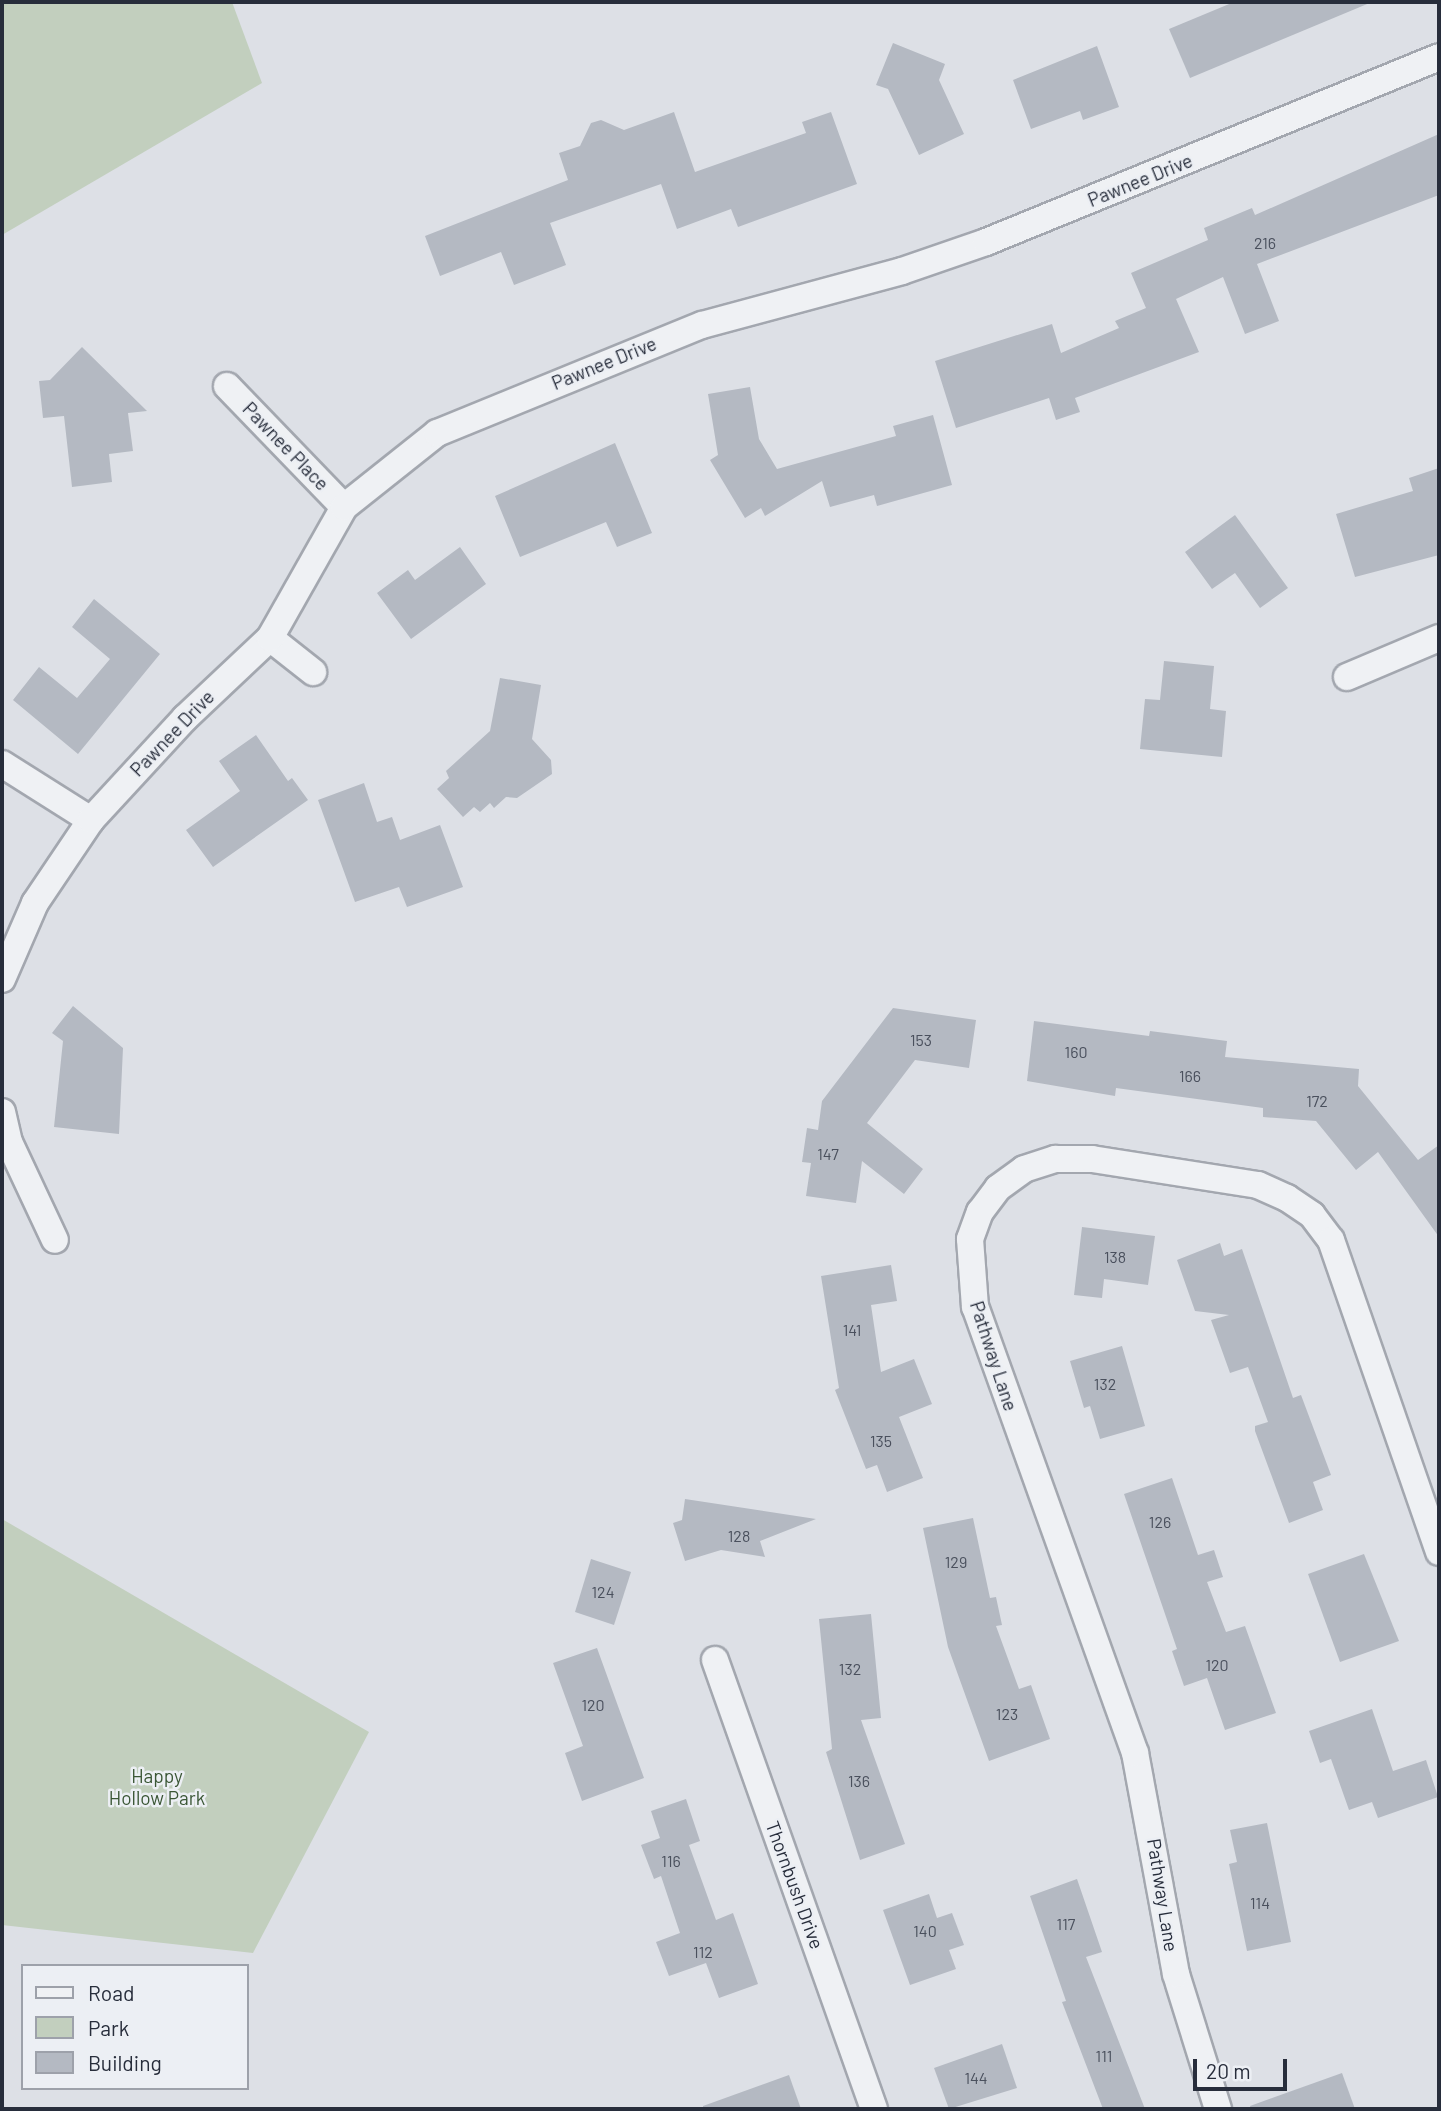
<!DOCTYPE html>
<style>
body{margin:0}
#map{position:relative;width:1441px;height:2111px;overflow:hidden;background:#dde0e6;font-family:Barlow,sans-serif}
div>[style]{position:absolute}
.green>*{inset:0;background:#c2cfbe}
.building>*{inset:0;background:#b4b9c2}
.roads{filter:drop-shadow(2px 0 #a3a7af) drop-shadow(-2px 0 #a3a7af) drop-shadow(0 2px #a3a7af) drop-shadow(0 -2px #a3a7af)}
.street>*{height:26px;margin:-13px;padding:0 13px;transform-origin:13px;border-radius:13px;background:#eff1f4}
span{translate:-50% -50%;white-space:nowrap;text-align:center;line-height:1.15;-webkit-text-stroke:5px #eceff4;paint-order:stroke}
.number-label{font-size:16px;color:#4a505d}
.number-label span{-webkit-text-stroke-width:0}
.street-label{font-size:19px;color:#272d3b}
.park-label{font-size:19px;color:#3a5635}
.frame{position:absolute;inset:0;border:4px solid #272d3b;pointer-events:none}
.legend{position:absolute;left:21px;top:1964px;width:228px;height:126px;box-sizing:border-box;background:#eceff4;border:2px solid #9da1aa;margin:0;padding:9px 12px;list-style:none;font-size:21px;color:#272d3b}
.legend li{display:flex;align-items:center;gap:14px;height:35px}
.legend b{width:35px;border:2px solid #9da1aa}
.scale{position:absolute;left:1193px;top:2059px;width:94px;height:32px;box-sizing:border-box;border:4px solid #272d3b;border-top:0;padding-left:9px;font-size:21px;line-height:24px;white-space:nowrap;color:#272d3b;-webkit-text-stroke:5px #eceff4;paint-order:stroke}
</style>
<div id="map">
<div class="green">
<div style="clip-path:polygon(2px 2px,232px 2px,262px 83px,2px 235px)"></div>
<div style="clip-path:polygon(2px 1519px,369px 1732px,253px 1953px,2px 1925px)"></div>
</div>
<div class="building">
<div style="clip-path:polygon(1234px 2px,1372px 2px,1190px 78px,1169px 29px)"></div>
<div style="clip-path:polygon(893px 43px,945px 64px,939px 80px,964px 134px,919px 155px,888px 89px,876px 85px)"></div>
<div style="clip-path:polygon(1097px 46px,1119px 107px,1083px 120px,1080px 111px,1031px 129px,1013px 80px)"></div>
<div style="clip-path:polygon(674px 112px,695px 172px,806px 133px,802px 122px,831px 112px,857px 184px,738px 227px,731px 209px,677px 229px,661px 184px,550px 223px,566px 265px,514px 285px,501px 252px,440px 276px,425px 236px,568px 180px,559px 153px,580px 146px,591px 123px,601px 120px,624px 130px)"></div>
<div style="clip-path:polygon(1439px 134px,1439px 195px,1257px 264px,1279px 321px,1245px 334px,1223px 277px,1176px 299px,1199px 352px,1075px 398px,1080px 412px,1056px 420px,1049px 398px,956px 428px,935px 361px,1052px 324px,1061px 353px,1119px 328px,1115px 321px,1146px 308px,1131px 273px,1208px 240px,1204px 228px,1252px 208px,1255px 215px)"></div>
<div style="clip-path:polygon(82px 347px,147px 411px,128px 413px,133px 451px,109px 454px,112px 482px,72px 487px,64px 416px,43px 418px,39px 381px,50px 380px)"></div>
<div style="clip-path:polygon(750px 387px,759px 439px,777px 469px,896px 436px,893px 426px,933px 415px,952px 485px,877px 506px,874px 495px,830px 507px,822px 481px,765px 516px,761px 508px,745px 518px,710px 460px,718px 455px,708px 394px)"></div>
<div style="clip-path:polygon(615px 443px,652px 533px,617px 547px,606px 522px,520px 557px,495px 496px)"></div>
<div style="clip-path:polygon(1439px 468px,1439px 555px,1355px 577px,1336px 514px,1413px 491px,1409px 478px)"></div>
<div style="clip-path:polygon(1235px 515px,1288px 588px,1260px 608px,1235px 573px,1212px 589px,1185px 552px)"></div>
<div style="clip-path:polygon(460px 547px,486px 584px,411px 639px,377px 593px,408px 570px,415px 580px)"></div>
<div style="clip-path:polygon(94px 599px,160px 654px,78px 754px,13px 700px,39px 667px,77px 698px,110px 659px,72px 627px)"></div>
<div style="clip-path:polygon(1164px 661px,1214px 666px,1210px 709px,1226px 711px,1222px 757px,1140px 749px,1145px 699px,1160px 700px)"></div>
<div style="clip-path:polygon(500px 678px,541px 685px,532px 739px,551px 760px,552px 774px,517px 798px,506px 797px,494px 808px,490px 803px,480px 812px,474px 807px,463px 817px,437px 789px,449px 778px,446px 771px,490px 731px)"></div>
<div style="clip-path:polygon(256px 735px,288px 781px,292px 778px,308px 800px,213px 867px,186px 830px,240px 791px,219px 761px)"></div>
<div style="clip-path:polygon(364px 783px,377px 822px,392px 817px,400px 840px,440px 825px,463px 887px,407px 907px,399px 887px,355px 902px,318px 800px)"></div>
<div style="clip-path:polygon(73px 1006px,123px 1048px,119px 1134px,54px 1127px,63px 1041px,52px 1033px)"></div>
<div style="clip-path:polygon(893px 1008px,976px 1020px,969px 1068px,915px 1060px,867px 1123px,923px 1169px,904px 1194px,862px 1161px,856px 1203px,806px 1196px,811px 1163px,802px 1162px,807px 1128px,818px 1130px,822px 1101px)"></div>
<div style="clip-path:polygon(1034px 1021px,1149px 1036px,1150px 1031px,1227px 1041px,1225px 1057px,1359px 1069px,1358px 1086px,1418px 1160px,1439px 1145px,1439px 1237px,1378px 1152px,1356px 1170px,1316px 1121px,1263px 1117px,1263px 1108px,1116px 1088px,1115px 1096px,1027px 1081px)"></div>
<div style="clip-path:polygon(1082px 1227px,1155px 1236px,1148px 1285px,1104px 1279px,1102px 1298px,1074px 1295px)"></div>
<div style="clip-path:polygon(1220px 1243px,1224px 1256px,1242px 1249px,1293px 1398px,1301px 1395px,1331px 1475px,1313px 1482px,1323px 1510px,1289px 1523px,1255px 1431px,1255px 1426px,1268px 1422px,1248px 1367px,1230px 1373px,1211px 1320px,1229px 1315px,1195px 1311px,1177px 1260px)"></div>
<div style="clip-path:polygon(891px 1265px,897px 1301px,871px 1305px,881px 1372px,914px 1359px,932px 1404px,899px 1417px,923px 1478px,887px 1492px,877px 1465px,866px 1469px,835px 1390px,839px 1388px,821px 1276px)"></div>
<div style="clip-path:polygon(1122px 1346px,1145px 1426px,1100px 1439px,1090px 1406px,1084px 1408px,1070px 1361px)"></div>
<div style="clip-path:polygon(1172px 1478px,1198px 1555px,1214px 1550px,1223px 1577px,1207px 1582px,1226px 1632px,1245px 1626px,1276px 1713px,1225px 1730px,1207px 1678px,1184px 1686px,1172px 1651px,1177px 1649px,1124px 1494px)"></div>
<div style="clip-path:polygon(685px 1499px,816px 1519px,760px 1541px,765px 1557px,721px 1550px,685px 1561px,673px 1523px,682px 1520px)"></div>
<div style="clip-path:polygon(973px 1518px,990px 1598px,996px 1597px,1002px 1625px,996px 1626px,1019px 1689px,1031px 1685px,1050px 1739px,989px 1761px,948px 1647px,923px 1528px)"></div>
<div style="clip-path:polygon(1364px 1554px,1399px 1641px,1340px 1662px,1308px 1574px)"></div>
<div style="clip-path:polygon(591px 1559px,631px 1572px,614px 1625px,575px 1612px)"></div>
<div style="clip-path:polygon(871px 1614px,881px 1718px,861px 1720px,905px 1844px,860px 1860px,826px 1752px,832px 1749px,819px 1619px)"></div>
<div style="clip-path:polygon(597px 1648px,644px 1778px,582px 1801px,565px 1753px,583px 1746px,553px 1663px)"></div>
<div style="clip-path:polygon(1372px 1709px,1393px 1771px,1426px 1760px,1438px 1797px,1378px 1818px,1372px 1802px,1349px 1810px,1331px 1759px,1320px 1763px,1309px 1731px)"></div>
<div style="clip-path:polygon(686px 1799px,700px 1841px,689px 1845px,716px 1920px,733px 1913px,758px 1984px,719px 1998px,706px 1963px,669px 1976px,656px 1942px,680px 1933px,661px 1876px,654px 1879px,641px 1845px,660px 1838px,651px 1811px)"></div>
<div style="clip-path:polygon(1267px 1823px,1291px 1942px,1247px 1951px,1229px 1864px,1237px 1862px,1230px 1830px)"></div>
<div style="clip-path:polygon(1077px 1879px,1102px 1952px,1086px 1957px,1145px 2109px,1103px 2109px,1062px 2002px,1066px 2001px,1030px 1896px)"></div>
<div style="clip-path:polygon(929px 1894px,937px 1918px,952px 1913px,964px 1945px,949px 1950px,956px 1969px,910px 1985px,883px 1910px)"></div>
<div style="clip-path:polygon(1002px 2044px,1017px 2088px,949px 2109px,934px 2068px)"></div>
<div style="clip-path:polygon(1342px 2073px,1355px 2109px,1251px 2109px,1250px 2106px)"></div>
<div style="clip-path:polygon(789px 2075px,801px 2109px,703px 2109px,703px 2106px)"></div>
</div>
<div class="roads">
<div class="street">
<div style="left:227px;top:386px;width:168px;rotate:46deg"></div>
<div style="left:270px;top:638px;width:55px;rotate:38.3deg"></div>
<div style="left:1347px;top:677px;width:100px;rotate:-23deg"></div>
<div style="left:2px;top:764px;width:105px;rotate:32.2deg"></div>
<div style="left:2px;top:979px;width:83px;rotate:-66.5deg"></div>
<div style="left:35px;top:903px;width:100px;rotate:-56deg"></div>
<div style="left:91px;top:820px;width:139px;rotate:-47.3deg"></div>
<div style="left:185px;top:718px;width:117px;rotate:-43.3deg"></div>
<div style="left:270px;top:638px;width:150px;rotate:-60.5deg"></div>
<div style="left:344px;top:507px;width:119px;rotate:-38.5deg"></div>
<div style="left:437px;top:433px;width:286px;rotate:-22.2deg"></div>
<div style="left:702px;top:325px;width:207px;rotate:-15.1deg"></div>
<div style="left:902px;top:271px;width:89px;rotate:-19deg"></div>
<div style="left:986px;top:242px;width:489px;rotate:-22.2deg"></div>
<div style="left:2px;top:1112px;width:31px;rotate:77deg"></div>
<div style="left:9px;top:1142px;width:108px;rotate:64.9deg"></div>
<div style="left:715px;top:1660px;width:476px;rotate:70.5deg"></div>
<div style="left:1218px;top:2109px;width:141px;rotate:-107.3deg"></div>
<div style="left:1176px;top:1974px;width:225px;rotate:-100.5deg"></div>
<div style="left:1135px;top:1753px;width:474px;rotate:-109.7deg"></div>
<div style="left:975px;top:1307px;width:68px;rotate:-94.2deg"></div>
<div style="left:970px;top:1239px;width:29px;rotate:-70deg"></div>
<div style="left:980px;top:1212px;width:30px;rotate:-53deg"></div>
<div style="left:998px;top:1188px;width:32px;rotate:-36deg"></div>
<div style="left:1024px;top:1169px;width:33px;rotate:-18deg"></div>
<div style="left:1055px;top:1159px;width:37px"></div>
<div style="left:1092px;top:1159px;width:168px;rotate:8.9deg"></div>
<div style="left:1258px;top:1185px;width:32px;rotate:24deg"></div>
<div style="left:1287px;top:1198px;width:30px;rotate:34deg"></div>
<div style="left:1312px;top:1215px;width:31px;rotate:53deg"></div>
<div style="left:1331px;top:1240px;width:330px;rotate:70.9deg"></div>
</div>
</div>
<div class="number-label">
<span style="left:1265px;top:243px">216</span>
<span style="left:921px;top:1040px">153</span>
<span style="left:1076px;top:1052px">160</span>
<span style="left:1190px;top:1076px">166</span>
<span style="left:1317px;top:1101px">172</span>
<span style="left:828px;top:1154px">147</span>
<span style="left:1115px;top:1257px">138</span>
<span style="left:852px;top:1330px">141</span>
<span style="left:1105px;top:1384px">132</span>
<span style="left:881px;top:1441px">135</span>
<span style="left:1160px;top:1522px">126</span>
<span style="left:739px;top:1536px">128</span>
<span style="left:956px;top:1562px">129</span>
<span style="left:603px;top:1592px">124</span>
<span style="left:1217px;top:1665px">120</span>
<span style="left:850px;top:1669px">132</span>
<span style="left:593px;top:1705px">120</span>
<span style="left:1007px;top:1714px">123</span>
<span style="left:859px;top:1781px">136</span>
<span style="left:671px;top:1861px">116</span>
<span style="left:1260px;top:1903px">114</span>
<span style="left:1066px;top:1924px">117</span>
<span style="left:925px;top:1931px">140</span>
<span style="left:703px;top:1952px">112</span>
<span style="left:1104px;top:2056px">111</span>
<span style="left:976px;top:2078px">144</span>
</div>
<div class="street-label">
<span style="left:1140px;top:180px;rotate:-22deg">Pawnee Drive</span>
<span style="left:604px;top:363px;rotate:-22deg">Pawnee Drive</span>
<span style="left:286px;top:446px;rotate:46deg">Pawnee Place</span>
<span style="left:172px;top:733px;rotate:-46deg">Pawnee Drive</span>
<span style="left:994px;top:1356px;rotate:72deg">Pathway Lane</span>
<span style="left:795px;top:1885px;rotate:70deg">Thornbush Drive</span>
<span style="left:1163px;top:1895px;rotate:81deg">Pathway Lane</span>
</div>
<div class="park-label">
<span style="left:157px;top:1787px">Happy<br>Hollow Park</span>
</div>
<div class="frame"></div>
<ul class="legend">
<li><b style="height:9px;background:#eff1f4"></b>Road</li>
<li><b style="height:19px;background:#c2cfbe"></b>Park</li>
<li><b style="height:19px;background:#b4b9c2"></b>Building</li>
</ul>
<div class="scale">20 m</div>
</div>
